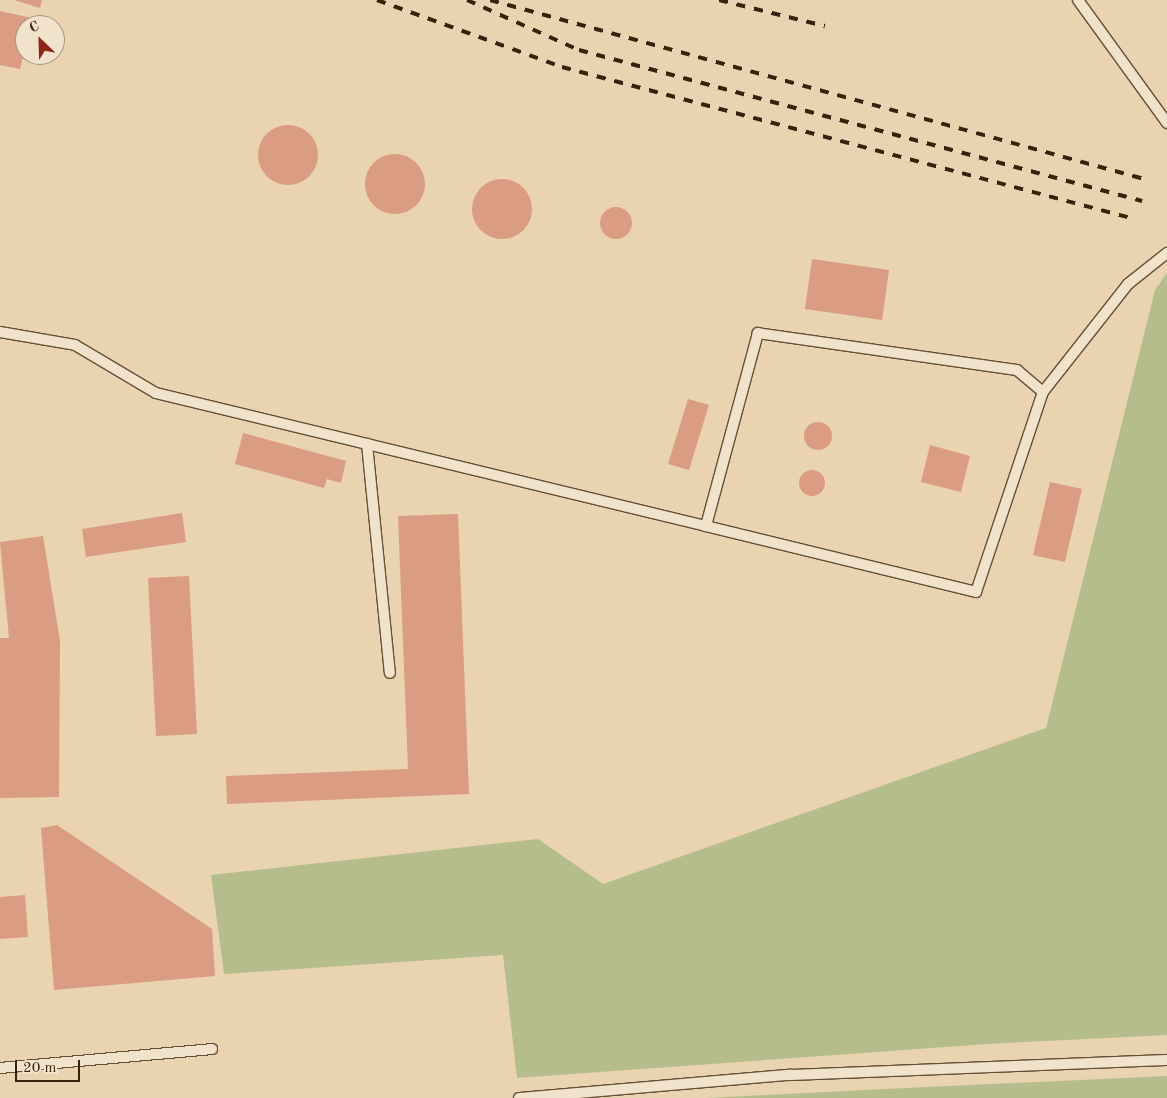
<!DOCTYPE html>
<meta charset="utf-8">
<style>
body{margin:0}
#map{position:relative;width:1167px;height:1098px;overflow:hidden;background:#ead3b0;font-family:"Old Standard TT",serif}
div>[style]{position:absolute}
.green>*{inset:0;background:#b5bd8d}
.building>*{inset:0;background:#da9c82}
.round{border-radius:50%}
.roads{filter:drop-shadow(1px 0 #644f36) drop-shadow(-1px 0 #644f36) drop-shadow(0 1px #644f36) drop-shadow(0 -1px #644f36)}
.lane>*{height:10px;margin:-5px;padding:0 5px;transform-origin:5px;border-radius:5px;background:#f1e2cc}
.rail>*{height:4px;margin-top:-2px;transform-origin:0;background:repeating-linear-gradient(90deg,#37230d 0 9px,transparent 0 18px)}
span{translate:-50% -50%;white-space:nowrap;text-align:center;line-height:1.15;-webkit-text-stroke:5px #f1e2cc;paint-order:stroke}
.north{position:absolute;left:15px;top:15px;width:50px;height:50px;box-sizing:border-box;background:#f1e2cc;border:1px solid #a79680;border-radius:50%;rotate:336deg;font-size:14px;font-weight:700;line-height:20px;text-align:center;color:#37230d}
.north::after{content:'';display:block;margin:auto;width:18px;height:22px;background:#8f2418;clip-path:polygon(50% 0,100% 100%,50% 72%,0 100%)}
.scale{position:absolute;left:15px;top:1060px;width:65px;height:22px;box-sizing:border-box;border:2px solid #37230d;border-top:0;padding-left:6px;font-size:15px;line-height:18px;white-space:nowrap;color:#37230d;-webkit-text-stroke:4px #f1e2cc;paint-order:stroke}
</style>
<div id="map">
<div class="green">
<div style="clip-path:polygon(1167px 273px,1167px 1035px,987px 1044px,517px 1078px,503px 955px,224px 974px,211px 875px,538px 839px,603px 884px,1046px 728px,1155px 290px)"></div>
<div style="clip-path:polygon(1167px 1076px,1167px 1098px,706px 1098px,905px 1088px)"></div>
</div>
<div class="building">
<div style="clip-path:polygon(14px 0,42px 0,40px 8px)"></div>
<div style="clip-path:polygon(0 11px,32px 18px,31px 25px,25px 25px,25px 49px,20px 69px,0 65px)"></div>
<div class="round" style="left:258px;top:125px;width:60px;height:60px"></div>
<div class="round" style="left:365px;top:154px;width:60px;height:60px"></div>
<div class="round" style="left:472px;top:179px;width:60px;height:60px"></div>
<div class="round" style="left:600px;top:207px;width:32px;height:32px"></div>
<div style="clip-path:polygon(812px 259px,889px 270px,882px 320px,805px 309px)"></div>
<div style="clip-path:polygon(688px 399px,709px 405px,689px 470px,668px 464px)"></div>
<div class="round" style="left:804px;top:422px;width:28px;height:28px"></div>
<div style="clip-path:polygon(243px 433px,346px 461px,341px 483px,327px 479px,324px 488px,235px 464px)"></div>
<div style="clip-path:polygon(930px 445px,970px 456px,961px 492px,921px 482px)"></div>
<div class="round" style="left:799px;top:470px;width:26px;height:26px"></div>
<div style="clip-path:polygon(1050px 482px,1082px 489px,1065px 562px,1033px 555px)"></div>
<div style="clip-path:polygon(182px 513px,186px 542px,86px 557px,82px 529px)"></div>
<div style="clip-path:polygon(458px 514px,469px 794px,227px 804px,226px 776px,408px 769px,398px 516px)"></div>
<div style="clip-path:polygon(43px 536px,60px 641px,59px 797px,0 798px,0 638px,9px 638px,0 542px)"></div>
<div style="clip-path:polygon(189px 576px,197px 734px,156px 736px,148px 578px)"></div>
<div style="clip-path:polygon(57px 825px,212px 929px,215px 976px,54px 990px,41px 828px)"></div>
<div style="clip-path:polygon(25px 895px,28px 937px,0 939px,0 897px)"></div>
</div>
<div class="roads">
<div class="lane">
<div style="left:1078px;top:0;width:152px;rotate:54.1deg"></div>
<div style="left:0;top:332px;width:76px;rotate:9.8deg"></div>
<div style="left:75px;top:345px;width:94px;rotate:30.7deg"></div>
<div style="left:156px;top:393px;width:217px;rotate:13.6deg"></div>
<div style="left:367px;top:444px;width:349px;rotate:13.6deg"></div>
<div style="left:706px;top:526px;width:278px;rotate:13.7deg"></div>
<div style="left:976px;top:592px;width:211px;rotate:-71.5deg"></div>
<div style="left:1043px;top:392px;width:34px;rotate:-140deg"></div>
<div style="left:1017px;top:370px;width:262px;rotate:-171.9deg"></div>
<div style="left:758px;top:333px;width:200px;rotate:105.1deg"></div>
<div style="left:1043px;top:392px;width:137px;rotate:-51.8deg"></div>
<div style="left:1128px;top:284px;width:50px;rotate:-38.5deg"></div>
<div style="left:367px;top:444px;width:230px;rotate:84.3deg"></div>
<div style="left:0;top:1068px;width:213px;rotate:-5.1deg"></div>
<div style="left:519px;top:1098px;width:272px;rotate:-4.9deg"></div>
<div style="left:790px;top:1075px;width:377px;rotate:-2.3deg"></div>
</div>
</div>
<div class="rail">
<div style="left:377px;top:0;width:197px;rotate:19.9deg"></div>
<div style="left:562px;top:67px;width:593px;rotate:14.86deg"></div>
<div style="left:467px;top:0;width:123px;rotate:24.1deg"></div>
<div style="left:579px;top:50px;width:583px;rotate:15.01deg"></div>
<div style="left:490px;top:0;width:682px;rotate:15.3deg"></div>
<div style="left:719px;top:0;width:109px;rotate:13.8deg"></div>
</div>
<div class="north">С</div>
<div class="scale">20 m</div>
</div>
